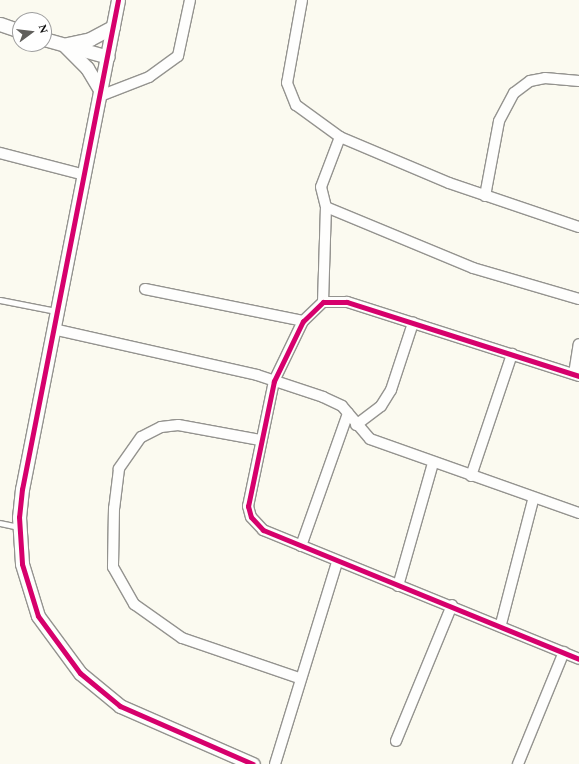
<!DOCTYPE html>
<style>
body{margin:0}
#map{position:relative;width:579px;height:764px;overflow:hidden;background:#fbfaf0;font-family:Spectral,serif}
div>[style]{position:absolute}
.roads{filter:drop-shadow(1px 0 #94938f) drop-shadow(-1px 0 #94938f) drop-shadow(0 1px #94938f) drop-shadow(0 -1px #94938f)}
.service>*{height:5px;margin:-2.5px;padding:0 2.5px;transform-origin:2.5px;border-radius:2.5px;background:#fefefd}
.minor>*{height:10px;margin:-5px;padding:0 5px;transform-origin:5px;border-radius:5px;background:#fefefd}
.tertiary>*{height:13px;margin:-6.5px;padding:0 6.5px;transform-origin:6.5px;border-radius:6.5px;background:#fefefd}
.cycleway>*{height:5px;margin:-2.5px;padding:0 2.5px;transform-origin:2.5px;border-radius:2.5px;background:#d6006c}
span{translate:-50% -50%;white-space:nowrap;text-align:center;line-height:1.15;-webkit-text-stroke:4px #fff;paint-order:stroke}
.north{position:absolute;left:12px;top:12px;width:40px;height:40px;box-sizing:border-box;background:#fff;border:1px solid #9e9e9e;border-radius:50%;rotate:75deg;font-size:11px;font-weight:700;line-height:16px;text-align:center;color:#0c0c0c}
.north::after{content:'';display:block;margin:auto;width:14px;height:18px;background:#605f5c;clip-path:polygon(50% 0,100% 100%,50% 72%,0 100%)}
</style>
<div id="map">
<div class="roads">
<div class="service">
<div style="left:0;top:300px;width:57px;rotate:11.1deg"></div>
<div style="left:0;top:523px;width:19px;rotate:12deg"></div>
</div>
<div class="minor">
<div style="left:302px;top:0;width:84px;rotate:100.2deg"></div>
<div style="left:287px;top:83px;width:24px;rotate:68deg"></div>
<div style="left:296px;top:105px;width:54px;rotate:36deg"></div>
<div style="left:340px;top:137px;width:118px;rotate:22.9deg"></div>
<div style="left:449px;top:183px;width:137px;rotate:18.7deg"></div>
<div style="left:100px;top:96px;width:53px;rotate:-21.2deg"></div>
<div style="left:149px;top:77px;width:36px;rotate:-36deg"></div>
<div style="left:178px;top:56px;width:57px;rotate:-77.9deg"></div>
<div style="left:340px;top:137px;width:53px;rotate:110.8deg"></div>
<div style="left:321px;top:187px;width:21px;rotate:76deg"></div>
<div style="left:326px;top:207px;width:159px;rotate:22.5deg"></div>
<div style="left:473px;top:268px;width:110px;rotate:16.3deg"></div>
<div style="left:0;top:153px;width:88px;rotate:14.5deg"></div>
<div style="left:485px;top:196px;width:76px;rotate:-79.4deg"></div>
<div style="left:499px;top:121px;width:32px;rotate:-62deg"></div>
<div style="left:514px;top:93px;width:20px;rotate:-37deg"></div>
<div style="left:530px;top:81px;width:15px;rotate:-11deg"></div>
<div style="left:545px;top:78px;width:34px;rotate:5deg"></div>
<div style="left:145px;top:289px;width:161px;rotate:11.4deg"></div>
<div style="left:323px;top:302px;width:95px;rotate:-88.2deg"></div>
<div style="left:53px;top:329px;width:209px;rotate:12.7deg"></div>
<div style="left:257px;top:375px;width:70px;rotate:18.4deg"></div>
<div style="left:323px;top:397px;width:21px;rotate:25deg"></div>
<div style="left:342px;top:406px;width:43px;rotate:49.7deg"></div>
<div style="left:370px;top:439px;width:222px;rotate:19.5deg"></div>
<div style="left:574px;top:374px;width:30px;rotate:-81deg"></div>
<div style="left:579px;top:376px;width:244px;rotate:-162.3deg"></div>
<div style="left:347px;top:302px;width:24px;rotate:180deg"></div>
<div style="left:323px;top:302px;width:28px;rotate:136deg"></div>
<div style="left:303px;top:321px;width:67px;rotate:115.8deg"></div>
<div style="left:274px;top:381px;width:128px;rotate:101.7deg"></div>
<div style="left:248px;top:506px;width:11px;rotate:75deg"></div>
<div style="left:251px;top:517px;width:18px;rotate:47deg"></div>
<div style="left:263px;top:530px;width:341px;rotate:22.2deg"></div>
<div style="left:356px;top:425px;width:31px;rotate:-37deg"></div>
<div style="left:381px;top:406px;width:19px;rotate:-58deg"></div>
<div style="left:391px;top:390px;width:71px;rotate:-71.8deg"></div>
<div style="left:260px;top:440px;width:83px;rotate:-169.6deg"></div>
<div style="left:178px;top:425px;width:17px;rotate:173deg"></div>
<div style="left:161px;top:427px;width:22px;rotate:153deg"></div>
<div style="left:141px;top:437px;width:39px;rotate:125deg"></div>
<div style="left:119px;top:469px;width:39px;rotate:97deg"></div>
<div style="left:114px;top:508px;width:59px;rotate:91deg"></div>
<div style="left:113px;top:567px;width:43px;rotate:60.4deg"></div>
<div style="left:134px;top:604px;width:59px;rotate:35.3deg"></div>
<div style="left:182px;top:638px;width:124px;rotate:18.9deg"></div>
<div style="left:471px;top:476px;width:129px;rotate:-71.4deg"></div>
<div style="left:301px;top:546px;width:141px;rotate:-70.5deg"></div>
<div style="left:398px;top:586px;width:128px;rotate:-74.1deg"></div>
<div style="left:501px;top:624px;width:128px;rotate:-75.5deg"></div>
<div style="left:396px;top:741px;width:147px;rotate:-67.6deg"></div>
<div style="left:275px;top:764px;width:211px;rotate:-72.9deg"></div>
<div style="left:518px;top:764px;width:121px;rotate:-67.7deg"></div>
</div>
<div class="tertiary">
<div style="left:118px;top:0;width:498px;rotate:101.1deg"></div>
<div style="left:22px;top:489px;width:28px;rotate:96deg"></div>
<div style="left:19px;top:517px;width:47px;rotate:86.3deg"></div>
<div style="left:22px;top:564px;width:54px;rotate:72.9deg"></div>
<div style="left:38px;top:616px;width:71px;rotate:53.6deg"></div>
<div style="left:80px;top:673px;width:52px;rotate:39.5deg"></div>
<div style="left:120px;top:706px;width:145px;rotate:23.6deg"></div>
<div style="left:0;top:24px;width:21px;rotate:19deg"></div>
<div style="left:44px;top:39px;width:66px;rotate:15.7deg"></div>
<div style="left:67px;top:44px;width:24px;rotate:-12deg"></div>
<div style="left:90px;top:39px;width:26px;rotate:-28deg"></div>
<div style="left:65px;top:46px;width:31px;rotate:45deg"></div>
<div style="left:87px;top:68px;width:27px;rotate:59deg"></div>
</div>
</div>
<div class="cycleway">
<div style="left:118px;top:0;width:498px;rotate:101.1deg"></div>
<div style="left:22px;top:489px;width:28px;rotate:96deg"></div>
<div style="left:19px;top:517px;width:47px;rotate:86.3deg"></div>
<div style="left:22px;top:564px;width:54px;rotate:72.9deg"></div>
<div style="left:38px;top:616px;width:71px;rotate:53.6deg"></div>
<div style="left:80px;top:673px;width:52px;rotate:39.5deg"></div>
<div style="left:120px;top:706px;width:145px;rotate:23.6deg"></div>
<div style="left:579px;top:376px;width:244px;rotate:-162.3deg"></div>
<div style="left:347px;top:302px;width:24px;rotate:180deg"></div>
<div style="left:323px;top:302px;width:28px;rotate:136deg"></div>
<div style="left:303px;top:321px;width:67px;rotate:115.8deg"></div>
<div style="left:274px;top:381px;width:128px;rotate:101.7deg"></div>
<div style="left:248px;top:506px;width:11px;rotate:75deg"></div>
<div style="left:251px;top:517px;width:18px;rotate:47deg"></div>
<div style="left:263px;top:530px;width:341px;rotate:22.2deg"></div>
</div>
<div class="north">N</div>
</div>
